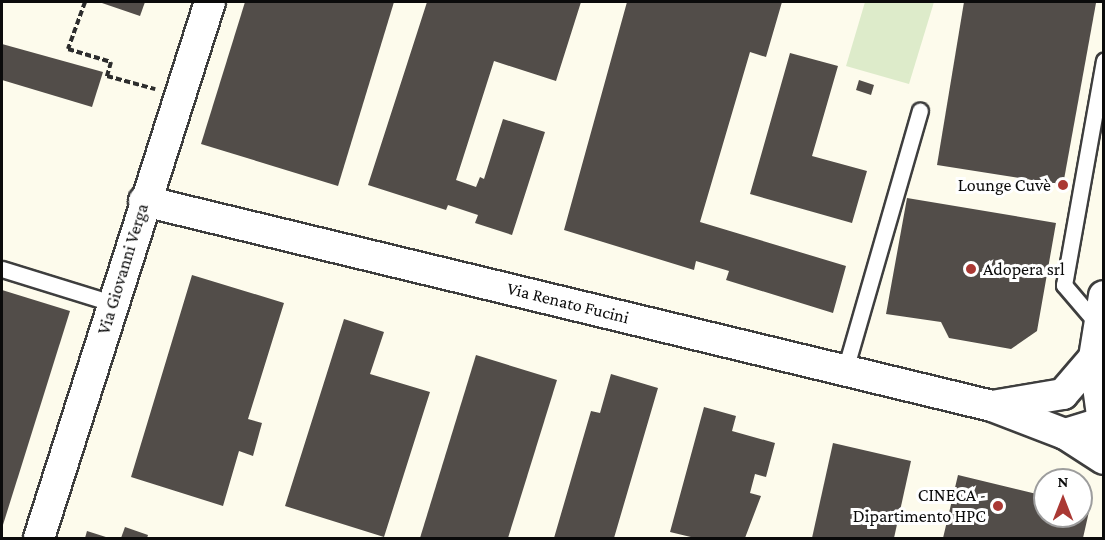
<!DOCTYPE html>
<meta charset="utf-8">
<style>
body{margin:0}
#map{position:relative;width:1105px;height:540px;overflow:hidden;background:#fdfbec;font-family:"Crimson Pro",serif}
div>[style]{position:absolute}
.pitch>*{inset:0;background:#ddebca}
.building>*{inset:0;background:#524d49}
.path>*{height:4px;margin-top:-2px;transform-origin:0;background:repeating-linear-gradient(90deg,#2d2d2d 0 6px,transparent 0 9px)}
.roads{filter:drop-shadow(2px 0 #3e3e3e) drop-shadow(-2px 0 #3e3e3e) drop-shadow(0 2px #3e3e3e) drop-shadow(0 -2px #3e3e3e)}
.service>*{height:15px;margin:-7.5px;padding:0 7.5px;transform-origin:7.5px;border-radius:7.5px;background:#fff}
.minor>*{height:30px;margin:-15px;padding:0 15px;transform-origin:15px;border-radius:15px;background:#fff}
.dots>*{width:16px;height:16px;translate:-50% -50%;box-sizing:border-box;border:3px solid #fff;border-radius:50%}
span{translate:-50% -50%;white-space:nowrap;text-align:center;line-height:1.15;-webkit-text-stroke:6px #fff;paint-order:stroke}
.poi-label{font-size:18px;color:#0b0b0b}
.right{translate:-100% -50%;text-align:right}
.left{translate:0 -50%;text-align:left}
.street-label{font-size:18px;color:#0b0b0b}
.frame{position:absolute;inset:0;border:3px solid #0b0b0b;pointer-events:none}
.north{position:absolute;left:1033px;top:468px;width:60px;height:60px;box-sizing:border-box;background:#fff;border:2px solid #9d9d9d;border-radius:50%;rotate:0deg;font-size:16px;font-weight:700;line-height:24px;text-align:center;color:#0b0b0b}
.north::after{content:'';display:block;margin:auto;width:21px;height:27px;background:#aa3934;clip-path:polygon(50% 0,100% 100%,50% 72%,0 100%)}
</style>
<div id="map">
<div class="pitch">
<div style="clip-path:polygon(865px 2px,934px 2px,909px 84px,846px 66px)"></div>
</div>
<div class="building">
<div style="clip-path:polygon(99px 2px,145px 2px,140px 16px)"></div>
<div style="clip-path:polygon(245px 2px,394px 2px,338px 186px,201px 144px)"></div>
<div style="clip-path:polygon(427px 2px,581px 2px,556px 81px,494px 61px,456px 180px,476px 187px,480px 177px,484px 179px,503px 119px,545px 132px,512px 235px,475px 223px,478px 215px,448px 205px,446px 210px,368px 185px)"></div>
<div style="clip-path:polygon(627px 2px,782px 2px,766px 57px,750px 52px,700px 222px,846px 266px,833px 313px,726px 280px,729px 271px,696px 261px,694px 270px,564px 230px)"></div>
<div style="clip-path:polygon(964px 2px,1096px 3px,1063px 185px,937px 165px)"></div>
<div style="clip-path:polygon(2px 44px,103px 72px,92px 107px,2px 80px)"></div>
<div style="clip-path:polygon(790px 53px,838px 66px,812px 156px,867px 171px,852px 223px,750px 194px)"></div>
<div style="clip-path:polygon(859px 80px,874px 85px,871px 95px,856px 90px)"></div>
<div style="clip-path:polygon(907px 198px,1056px 223px,1037px 331px,1011px 349px,949px 338px,941px 322px,886px 314px)"></div>
<div style="clip-path:polygon(192px 275px,284px 303px,248px 419px,262px 423px,253px 456px,239px 451px,223px 506px,131px 477px)"></div>
<div style="clip-path:polygon(2px 290px,70px 311px,2px 528px)"></div>
<div style="clip-path:polygon(344px 319px,384px 332px,370px 374px,430px 392px,384px 537px,285px 506px)"></div>
<div style="clip-path:polygon(476px 355px,557px 380px,508px 538px,420px 538px)"></div>
<div style="clip-path:polygon(611px 374px,658px 388px,614px 538px,554px 538px,591px 411px,600px 413px)"></div>
<div style="clip-path:polygon(704px 407px,736px 416px,732px 431px,775px 443px,766px 477px,755px 474px,750px 493px,761px 496px,745px 538px,695px 538px,670px 532px)"></div>
<div style="clip-path:polygon(833px 443px,911px 461px,894px 538px,812px 538px)"></div>
<div style="clip-path:polygon(958px 475px,1045px 496px,1045px 516px,1081px 516px,1081px 505px,1090px 507px,1083px 538px,943px 538px)"></div>
<div style="clip-path:polygon(125px 527px,148px 535px,147px 538px,121px 538px)"></div>
<div style="clip-path:polygon(87px 531px,109px 538px,85px 538px)"></div>
</div>
<div class="path">
<div style="left:85px;top:2px;width:50px;rotate:109.9deg"></div>
<div style="left:68px;top:49px;width:45px;rotate:16.8deg"></div>
<div style="left:111px;top:62px;width:15px;rotate:106deg"></div>
<div style="left:107px;top:76px;width:50px;rotate:15.2deg"></div>
</div>
<div class="roads">
<div class="service">
<div style="left:2px;top:269px;width:115px;rotate:17.2deg"></div>
<div style="left:1099px;top:326px;width:54px;rotate:-130.5deg"></div>
<div style="left:1064px;top:285px;width:228px;rotate:-79.9deg"></div>
<div style="left:845px;top:370px;width:270px;rotate:-73.9deg"></div>
</div>
<div class="minor">
<div style="left:144px;top:201px;width:872px;rotate:13.59deg"></div>
<div style="left:992px;top:406px;width:78px;rotate:21deg"></div>
<div style="left:1065px;top:434px;width:39px;rotate:-17deg"></div>
<div style="left:1104px;top:296px;width:63px;rotate:99.2deg"></div>
<div style="left:1094px;top:358px;width:72px;rotate:82deg"></div>
<div style="left:992px;top:406px;width:72px;rotate:-9.6deg"></div>
<div style="left:1063px;top:394px;width:48px;rotate:-49.3deg"></div>
<div style="left:1065px;top:434px;width:46px;rotate:32.7deg"></div>
<div style="left:39px;top:538px;width:563px;rotate:-72.31deg"></div>
</div>
</div>
<div class="dots">
<div style="left:1063px;top:185px;background:#aa3934"></div>
<div style="left:971px;top:269px;background:#aa3934"></div>
<div style="left:998px;top:506px;background:#aa3934"></div>
</div>
<div class="poi-label">
<span class="right" style="left:1051px;top:185px">Lounge Cuvè</span>
<span class="left" style="left:983px;top:269px">Adopera srl</span>
<span class="right" style="left:986px;top:506px">CINECA -<br>Dipartimento HPC</span>
</div>
<div class="street-label">
<span style="left:123px;top:269px;rotate:-73deg">Via Giovanni Verga</span>
<span style="left:568px;top:303px;rotate:14deg">Via Renato Fucini</span>
</div>
<div class="frame"></div>
<div class="north">N</div>
</div>
